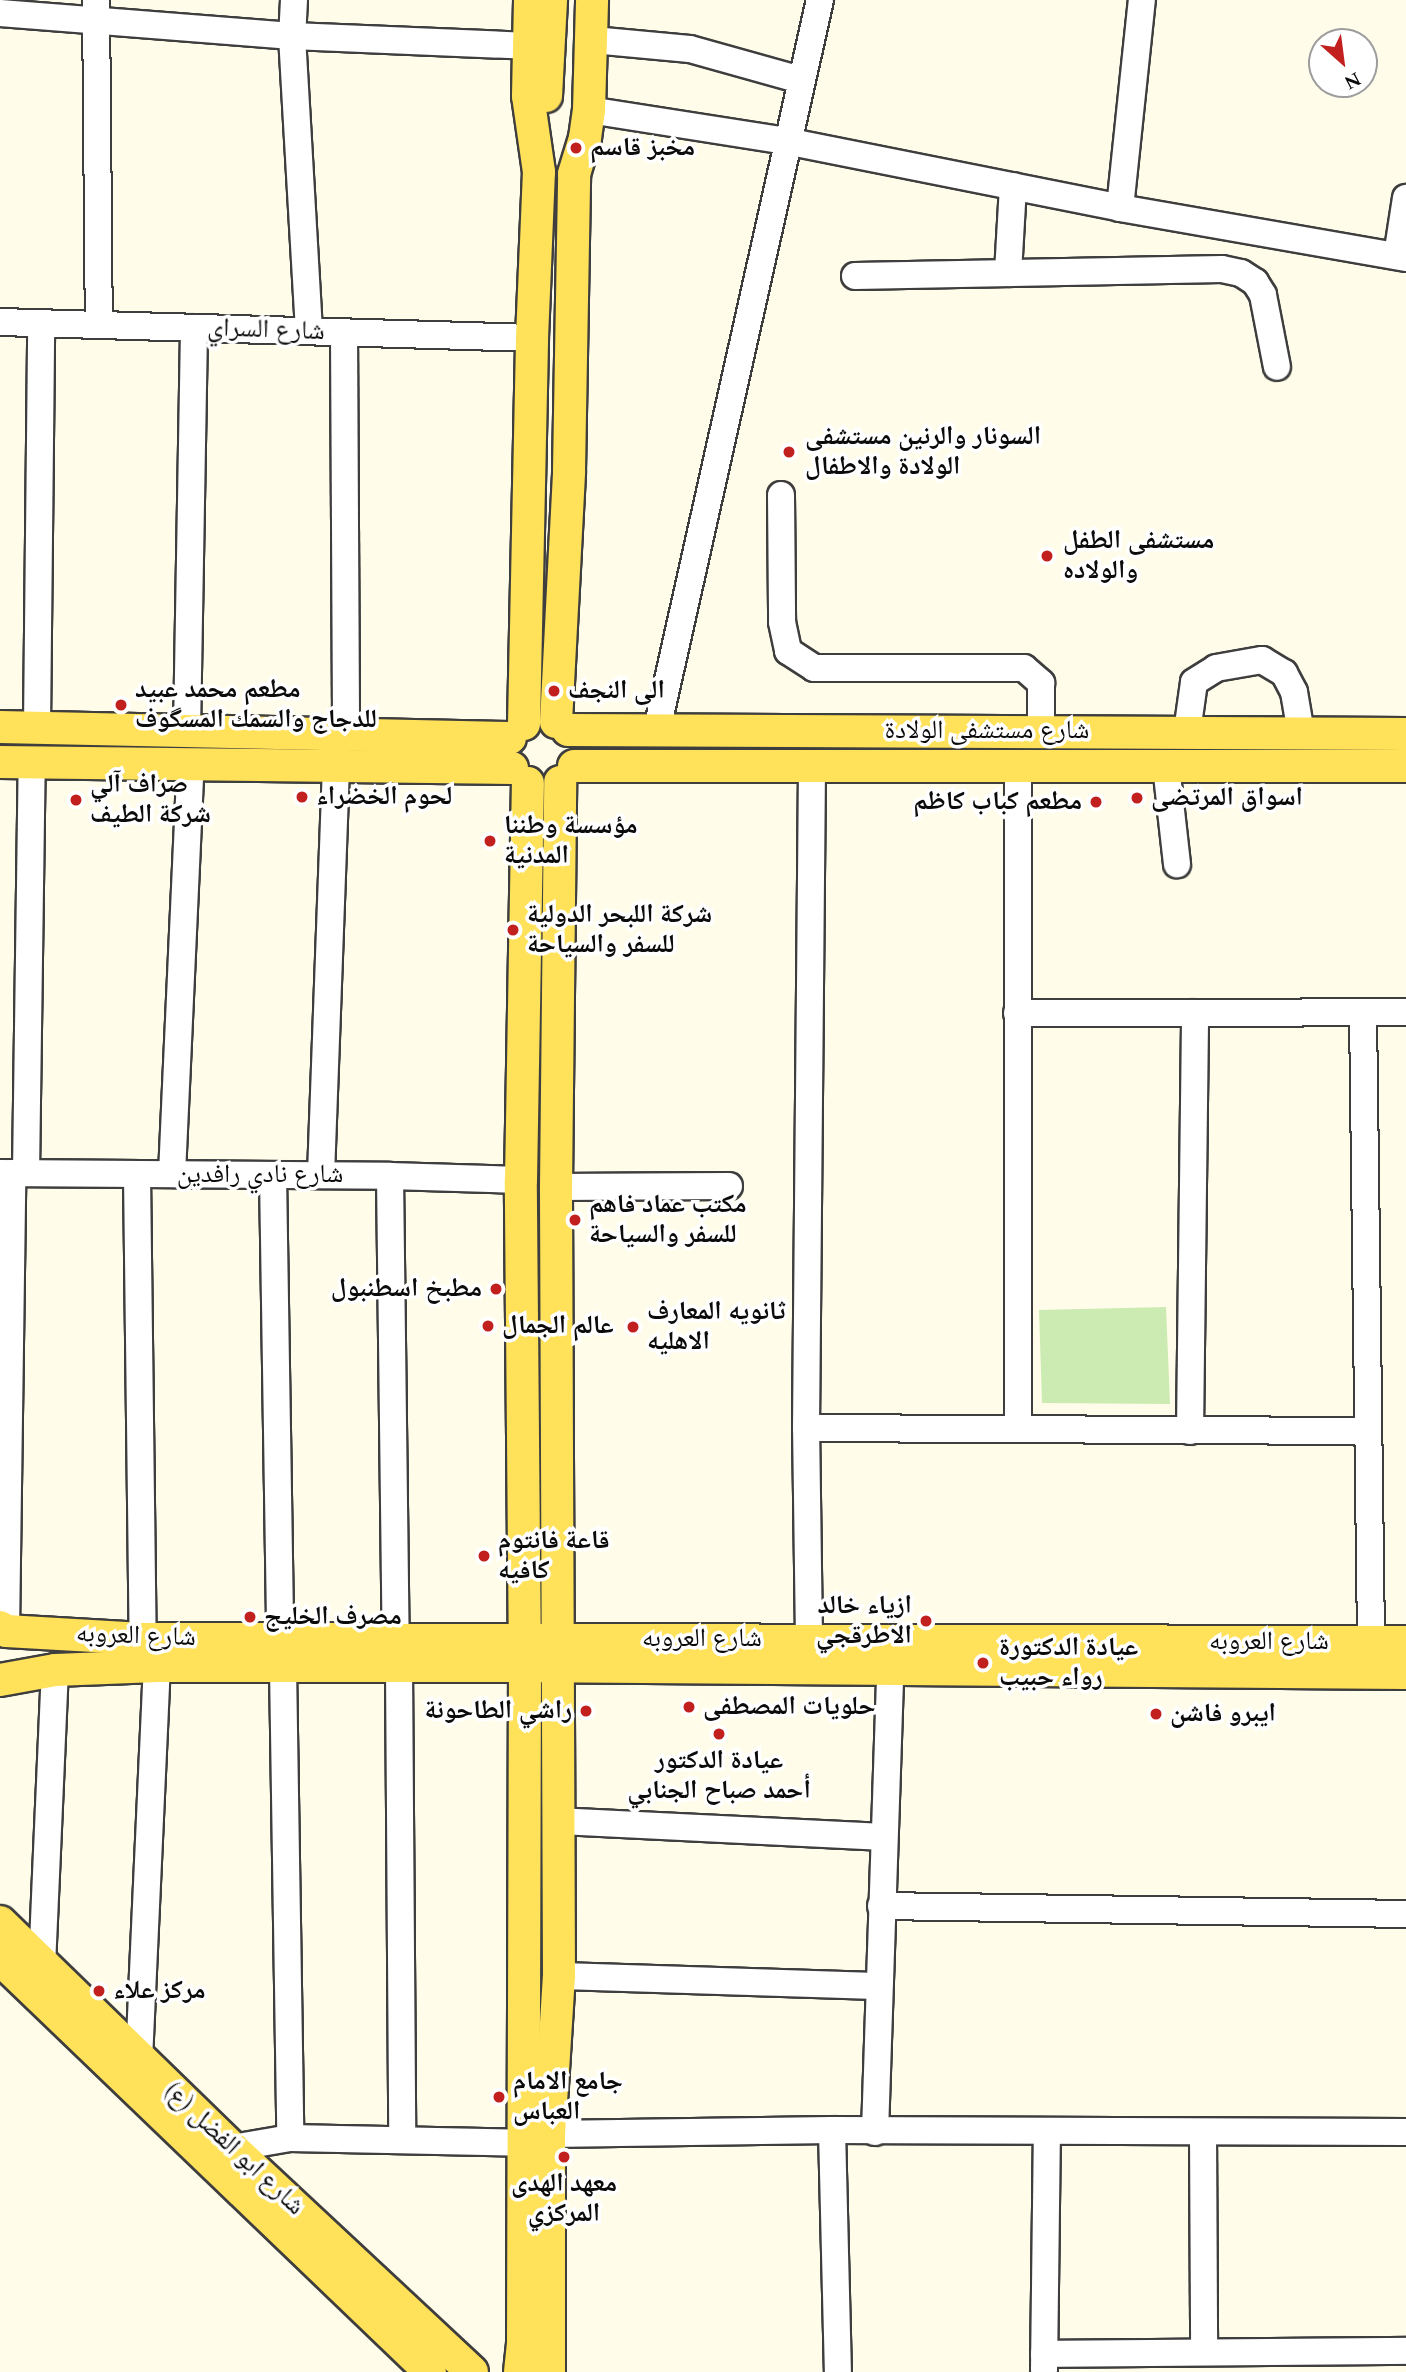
<!DOCTYPE html>
<meta charset="utf-8">
<style>
body{margin:0}
#map{position:relative;width:1406px;height:2372px;overflow:hidden;background:#fffcea;font-family:Spectral,"Noto Naskh Arabic",serif}
div>[style]{position:absolute}
.green>*{inset:0;background:#ccebb2}
.roads{filter:drop-shadow(2px 0 #3e3e3e) drop-shadow(-2px 0 #3e3e3e) drop-shadow(0 2px #3e3e3e) drop-shadow(0 -2px #3e3e3e)}
.minor>*{height:26px;margin:-13px;padding:0 13px;transform-origin:13px;border-radius:13px;background:#fff}
.major>*{height:32px;margin:-16px;padding:0 16px;transform-origin:16px;border-radius:16px;background:#ffe15a}
.dots>*{width:19px;height:19px;translate:-50% -50%;box-sizing:border-box;border:4px solid #fff;border-radius:50%}
span{translate:-50% -50%;white-space:nowrap;text-align:center;line-height:1.15;-webkit-text-stroke:7px #fff;paint-order:stroke}
.poi-label{font-size:26px;color:#0b0b0b;font-weight:700}
.left{translate:0 -50%;text-align:left}
.right{translate:-100% -50%;text-align:right}
.street-label{font-size:26px;color:#0b0b0b}
.north{position:absolute;left:1308px;top:28px;width:70px;height:70px;box-sizing:border-box;background:#fff;border:2px solid #9d9d9d;border-radius:50%;rotate:152deg;font-size:19px;font-weight:700;line-height:28px;text-align:center;color:#0b0b0b}
.north::after{content:'';display:block;margin:auto;width:24px;height:32px;background:#c1201e;clip-path:polygon(50% 0,100% 100%,50% 72%,0 100%)}
</style>
<div id="map">
<div class="green">
<div style="clip-path:polygon(1166px 1307px,1170px 1404px,1042px 1403px,1039px 1310px)"></div>
</div>
<div class="roads">
<div class="minor">
<div style="left:96px;top:0;width:324px;rotate:89.5deg"></div>
<div style="left:294px;top:0;width:36px;rotate:93deg"></div>
<div style="left:292px;top:36px;width:295px;rotate:86.7deg"></div>
<div style="left:0;top:13px;width:293px;rotate:4.5deg"></div>
<div style="left:292px;top:36px;width:236px;rotate:2.4deg"></div>
<div style="left:593px;top:40px;width:97px;rotate:5.3deg"></div>
<div style="left:690px;top:49px;width:115px;rotate:15.6deg"></div>
<div style="left:589px;top:110px;width:199px;rotate:8.9deg"></div>
<div style="left:786px;top:141px;width:341px;rotate:11.3deg"></div>
<div style="left:1120px;top:208px;width:290px;rotate:9.9deg"></div>
<div style="left:1120px;top:208px;width:209px;rotate:-84deg"></div>
<div style="left:1397px;top:256px;width:59px;rotate:-81.2deg"></div>
<div style="left:1008px;top:273px;width:87px;rotate:-86.7deg"></div>
<div style="left:855px;top:276px;width:367px;rotate:-1.1deg"></div>
<div style="left:1222px;top:269px;width:19px;rotate:12deg"></div>
<div style="left:1241px;top:273px;width:17px;rotate:33deg"></div>
<div style="left:1255px;top:282px;width:15px;rotate:58deg"></div>
<div style="left:1263px;top:295px;width:73px;rotate:79deg"></div>
<div style="left:0;top:322px;width:532px;rotate:1.72deg"></div>
<div style="left:344px;top:332px;width:400px;rotate:89.7deg"></div>
<div style="left:781px;top:495px;width:127px;rotate:89.5deg"></div>
<div style="left:782px;top:622px;width:30px;rotate:78deg"></div>
<div style="left:788px;top:651px;width:31px;rotate:33deg"></div>
<div style="left:814px;top:668px;width:210px"></div>
<div style="left:1024px;top:668px;width:23px;rotate:41deg"></div>
<div style="left:1041px;top:683px;width:49px;rotate:90deg"></div>
<div style="left:37px;top:727px;width:404px;rotate:-89.4deg"></div>
<div style="left:657px;top:729px;width:747px;rotate:-77.4deg"></div>
<div style="left:187px;top:731px;width:403px;rotate:-89deg"></div>
<div style="left:1187px;top:732px;width:50px;rotate:-82deg"></div>
<div style="left:1194px;top:682px;width:26px;rotate:-32deg"></div>
<div style="left:1216px;top:668px;width:47px;rotate:-9.9deg"></div>
<div style="left:1262px;top:660px;width:26px;rotate:31deg"></div>
<div style="left:1284px;top:673px;width:21px;rotate:62deg"></div>
<div style="left:1294px;top:692px;width:42px;rotate:80.3deg"></div>
<div style="left:1018px;top:766px;width:663px;rotate:90deg"></div>
<div style="left:1166px;top:766px;width:99px;rotate:83.6deg"></div>
<div style="left:1363px;top:1012px;width:630px;rotate:89.27deg"></div>
<div style="left:1017px;top:1013px;width:389px;rotate:-0.1deg"></div>
<div style="left:0;top:1173px;width:390px;rotate:0.4deg"></div>
<div style="left:390px;top:1176px;width:131px;rotate:1.7deg"></div>
<div style="left:26px;top:1173px;width:411px;rotate:-89.2deg"></div>
<div style="left:137px;top:1174px;width:465px;rotate:89.3deg"></div>
<div style="left:172px;top:1174px;width:411px;rotate:-87.4deg"></div>
<div style="left:273px;top:1175px;width:463px;rotate:89.1deg"></div>
<div style="left:321px;top:1175px;width:411px;rotate:-87.9deg"></div>
<div style="left:390px;top:1176px;width:463px;rotate:89.3deg"></div>
<div style="left:556px;top:1187px;width:173px;rotate:-0.3deg"></div>
<div style="left:806px;top:1428px;width:561px;rotate:0.31deg"></div>
<div style="left:1190px;top:1431px;width:418px;rotate:-89.3deg"></div>
<div style="left:6px;top:1631px;width:458px;rotate:-89.2deg"></div>
<div style="left:809px;top:1639px;width:211px;rotate:-90.8deg"></div>
<div style="left:806px;top:1428px;width:662px;rotate:-89.48deg"></div>
<div style="left:283px;top:1667px;width:471px;rotate:89.1deg"></div>
<div style="left:399px;top:1668px;width:470px;rotate:89.6deg"></div>
<div style="left:558px;top:1821px;width:324px;rotate:2.8deg"></div>
<div style="left:881px;top:1906px;width:525px;rotate:0.87deg"></div>
<div style="left:42px;top:1966px;width:296px;rotate:-87.5deg"></div>
<div style="left:559px;top:1976px;width:320px;rotate:1.8deg"></div>
<div style="left:139px;top:2060px;width:394px;rotate:-87.4deg"></div>
<div style="left:832px;top:2130px;width:242px;rotate:88.6deg"></div>
<div style="left:875px;top:2132px;width:463px;rotate:-88.1deg"></div>
<div style="left:1203px;top:2132px;width:220px;rotate:89.7deg"></div>
<div style="left:549px;top:2134px;width:283px;rotate:-0.8deg"></div>
<div style="left:832px;top:2130px;width:574px;rotate:0.2deg"></div>
<div style="left:232px;top:2148px;width:59px;rotate:-9.8deg"></div>
<div style="left:290px;top:2138px;width:232px;rotate:1.2deg"></div>
<div style="left:1044px;top:2354px;width:362px;rotate:-0.5deg"></div>
<div style="left:1044px;top:2370px;width:238px;rotate:-89.3deg"></div>
</div>
<div class="major">
<div style="left:546px;top:96px;width:96px;rotate:-87deg"></div>
<div style="left:556px;top:722px;width:251px;rotate:-87deg"></div>
<div style="left:569px;top:471px;width:297px;rotate:-89deg"></div>
<div style="left:574px;top:174px;width:38px;rotate:-73deg"></div>
<div style="left:585px;top:138px;width:28px;rotate:-82deg"></div>
<div style="left:589px;top:110px;width:110px;rotate:-88.4deg"></div>
<div style="left:524px;top:724px;width:386px;rotate:-88.8deg"></div>
<div style="left:532px;top:338px;width:166px;rotate:-87.6deg"></div>
<div style="left:539px;top:172px;width:77px;rotate:-98.2deg"></div>
<div style="left:528px;top:96px;width:96px;rotate:-88.8deg"></div>
<div style="left:0;top:727px;width:510px;rotate:1.24deg"></div>
<div style="left:568px;top:730px;width:838px;rotate:0.27deg"></div>
<div style="left:0;top:762px;width:512px;rotate:0.67deg"></div>
<div style="left:574px;top:766px;width:832px"></div>
<div style="left:0;top:1627px;width:7px;rotate:34deg"></div>
<div style="left:6px;top:1631px;width:137px;rotate:3.3deg"></div>
<div style="left:143px;top:1639px;width:1263px;rotate:0.14deg"></div>
<div style="left:0;top:1680px;width:56px;rotate:-10.3deg"></div>
<div style="left:55px;top:1670px;width:102px;rotate:-2.2deg"></div>
<div style="left:157px;top:1666px;width:368px"></div>
<div style="left:525px;top:1666px;width:881px;rotate:0.46deg"></div>
<div style="left:0;top:1922px;width:324px;rotate:44.2deg"></div>
<div style="left:232px;top:2148px;width:328px;rotate:43deg"></div>
<div style="left:0;top:1959px;width:596px;rotate:43.84deg"></div>
<div style="left:520px;top:2372px;width:29px;rotate:-84deg"></div>
<div style="left:523px;top:2343px;width:677px;rotate:-89.83deg"></div>
<div style="left:525px;top:1666px;width:486px;rotate:-90.5deg"></div>
<div style="left:521px;top:1180px;width:397px;rotate:-89deg"></div>
<div style="left:549px;top:2372px;width:238px;rotate:-90deg"></div>
<div style="left:549px;top:2134px;width:158px;rotate:-86.4deg"></div>
<div style="left:559px;top:1976px;width:789px;rotate:-90.22deg"></div>
<div style="left:556px;top:1187px;width:405px;rotate:-89.4deg"></div>
</div>
</div>
<div class="dots">
<div style="left:576px;top:148px;background:#c1201e"></div>
<div style="left:789px;top:452px;background:#c1201e"></div>
<div style="left:1047px;top:556px;background:#c1201e"></div>
<div style="left:554px;top:691px;background:#c1201e"></div>
<div style="left:121px;top:705px;background:#c1201e"></div>
<div style="left:302px;top:797px;background:#c1201e"></div>
<div style="left:1137px;top:798px;background:#c1201e"></div>
<div style="left:76px;top:800px;background:#c1201e"></div>
<div style="left:1096px;top:802px;background:#c1201e"></div>
<div style="left:490px;top:841px;background:#c1201e"></div>
<div style="left:513px;top:930px;background:#c1201e"></div>
<div style="left:575px;top:1220px;background:#c1201e"></div>
<div style="left:496px;top:1289px;background:#c1201e"></div>
<div style="left:488px;top:1326px;background:#c1201e"></div>
<div style="left:633px;top:1327px;background:#c1201e"></div>
<div style="left:484px;top:1556px;background:#c1201e"></div>
<div style="left:250px;top:1617px;background:#c1201e"></div>
<div style="left:926px;top:1621px;background:#c1201e"></div>
<div style="left:983px;top:1663px;background:#c1201e"></div>
<div style="left:689px;top:1707px;background:#c1201e"></div>
<div style="left:586px;top:1711px;background:#c1201e"></div>
<div style="left:1156px;top:1714px;background:#c1201e"></div>
<div style="left:719px;top:1734px;background:#c1201e"></div>
<div style="left:99px;top:1991px;background:#c1201e"></div>
<div style="left:499px;top:2097px;background:#c1201e"></div>
<div style="left:564px;top:2157px;background:#c1201e"></div>
</div>
<div class="poi-label">
<span class="left" style="left:590px;top:148px">مخبز قاسم</span>
<span class="left" style="left:805px;top:452px">السونار والرنين مستشفى<br>الولادة والاطفال</span>
<span class="left" style="left:1063px;top:556px">مستشفى الطفل<br>والولاده</span>
<span class="left" style="left:135px;top:705px">مطعم محمد عبيد<br>للدجاج والسمك المسگوف</span>
<span class="left" style="left:568px;top:691px">الى النجف</span>
<span class="left" style="left:90px;top:800px">صراف آلي<br>شركة الطيف</span>
<span class="left" style="left:316px;top:797px">لحوم الخضراء</span>
<span class="left" style="left:1151px;top:798px">اسواق المرتضى</span>
<span class="right" style="left:1082px;top:802px">مطعم كباب كاظم</span>
<span class="left" style="left:504px;top:841px">مؤسسة وطننا<br>المدنية</span>
<span class="left" style="left:527px;top:930px">شركة اللبحر الدولية<br>للسفر والسياحة</span>
<span class="left" style="left:589px;top:1220px">مكتب عماد فاهم<br>للسفر والسياحة</span>
<span class="right" style="left:482px;top:1289px">مطبخ اسطنبول</span>
<span class="left" style="left:647px;top:1327px">ثانويه المعارف<br>الاهليه</span>
<span class="left" style="left:502px;top:1326px">عالم الجمال</span>
<span class="left" style="left:498px;top:1556px">قاعة فانتوم<br>كافيه</span>
<span class="right" style="left:912px;top:1621px">ازياء خالد<br>الاطرقجي</span>
<span class="left" style="left:264px;top:1617px">مصرف الخليج</span>
<span class="left" style="left:999px;top:1663px">عيادة الدكتورة<br>رواء حبيب</span>
<span class="left" style="left:703px;top:1707px">حلويات المصطفى</span>
<span class="right" style="left:572px;top:1711px">راشي الطاحونة</span>
<span class="left" style="left:1170px;top:1714px">ايبرو فاشن</span>
<span style="left:719px;top:1776px">عيادة الدكتور<br>أحمد صباح الجنابي</span>
<span class="left" style="left:113px;top:1991px">مركز علاء</span>
<span class="left" style="left:513px;top:2097px">جامع الامام<br>العباس</span>
<span style="left:564px;top:2199px">معهد الهدى<br>المركزي</span>
</div>
<div class="street-label">
<span style="left:266px;top:330px;rotate:2deg">شارع السراي</span>
<span style="left:987px;top:731px">شارع مستشفى الولادة</span>
<span style="left:260px;top:1175px">شارع نادي رافدين</span>
<span style="left:136px;top:1636px;rotate:2deg">شارع العروبه</span>
<span style="left:702px;top:1639px">شارع العروبه</span>
<span style="left:1269px;top:1642px">شارع العروبه</span>
<span style="left:234px;top:2149px;rotate:43deg">شارع ابو الفضل (ع)</span>
</div>
<div class="north">N</div>
</div>
